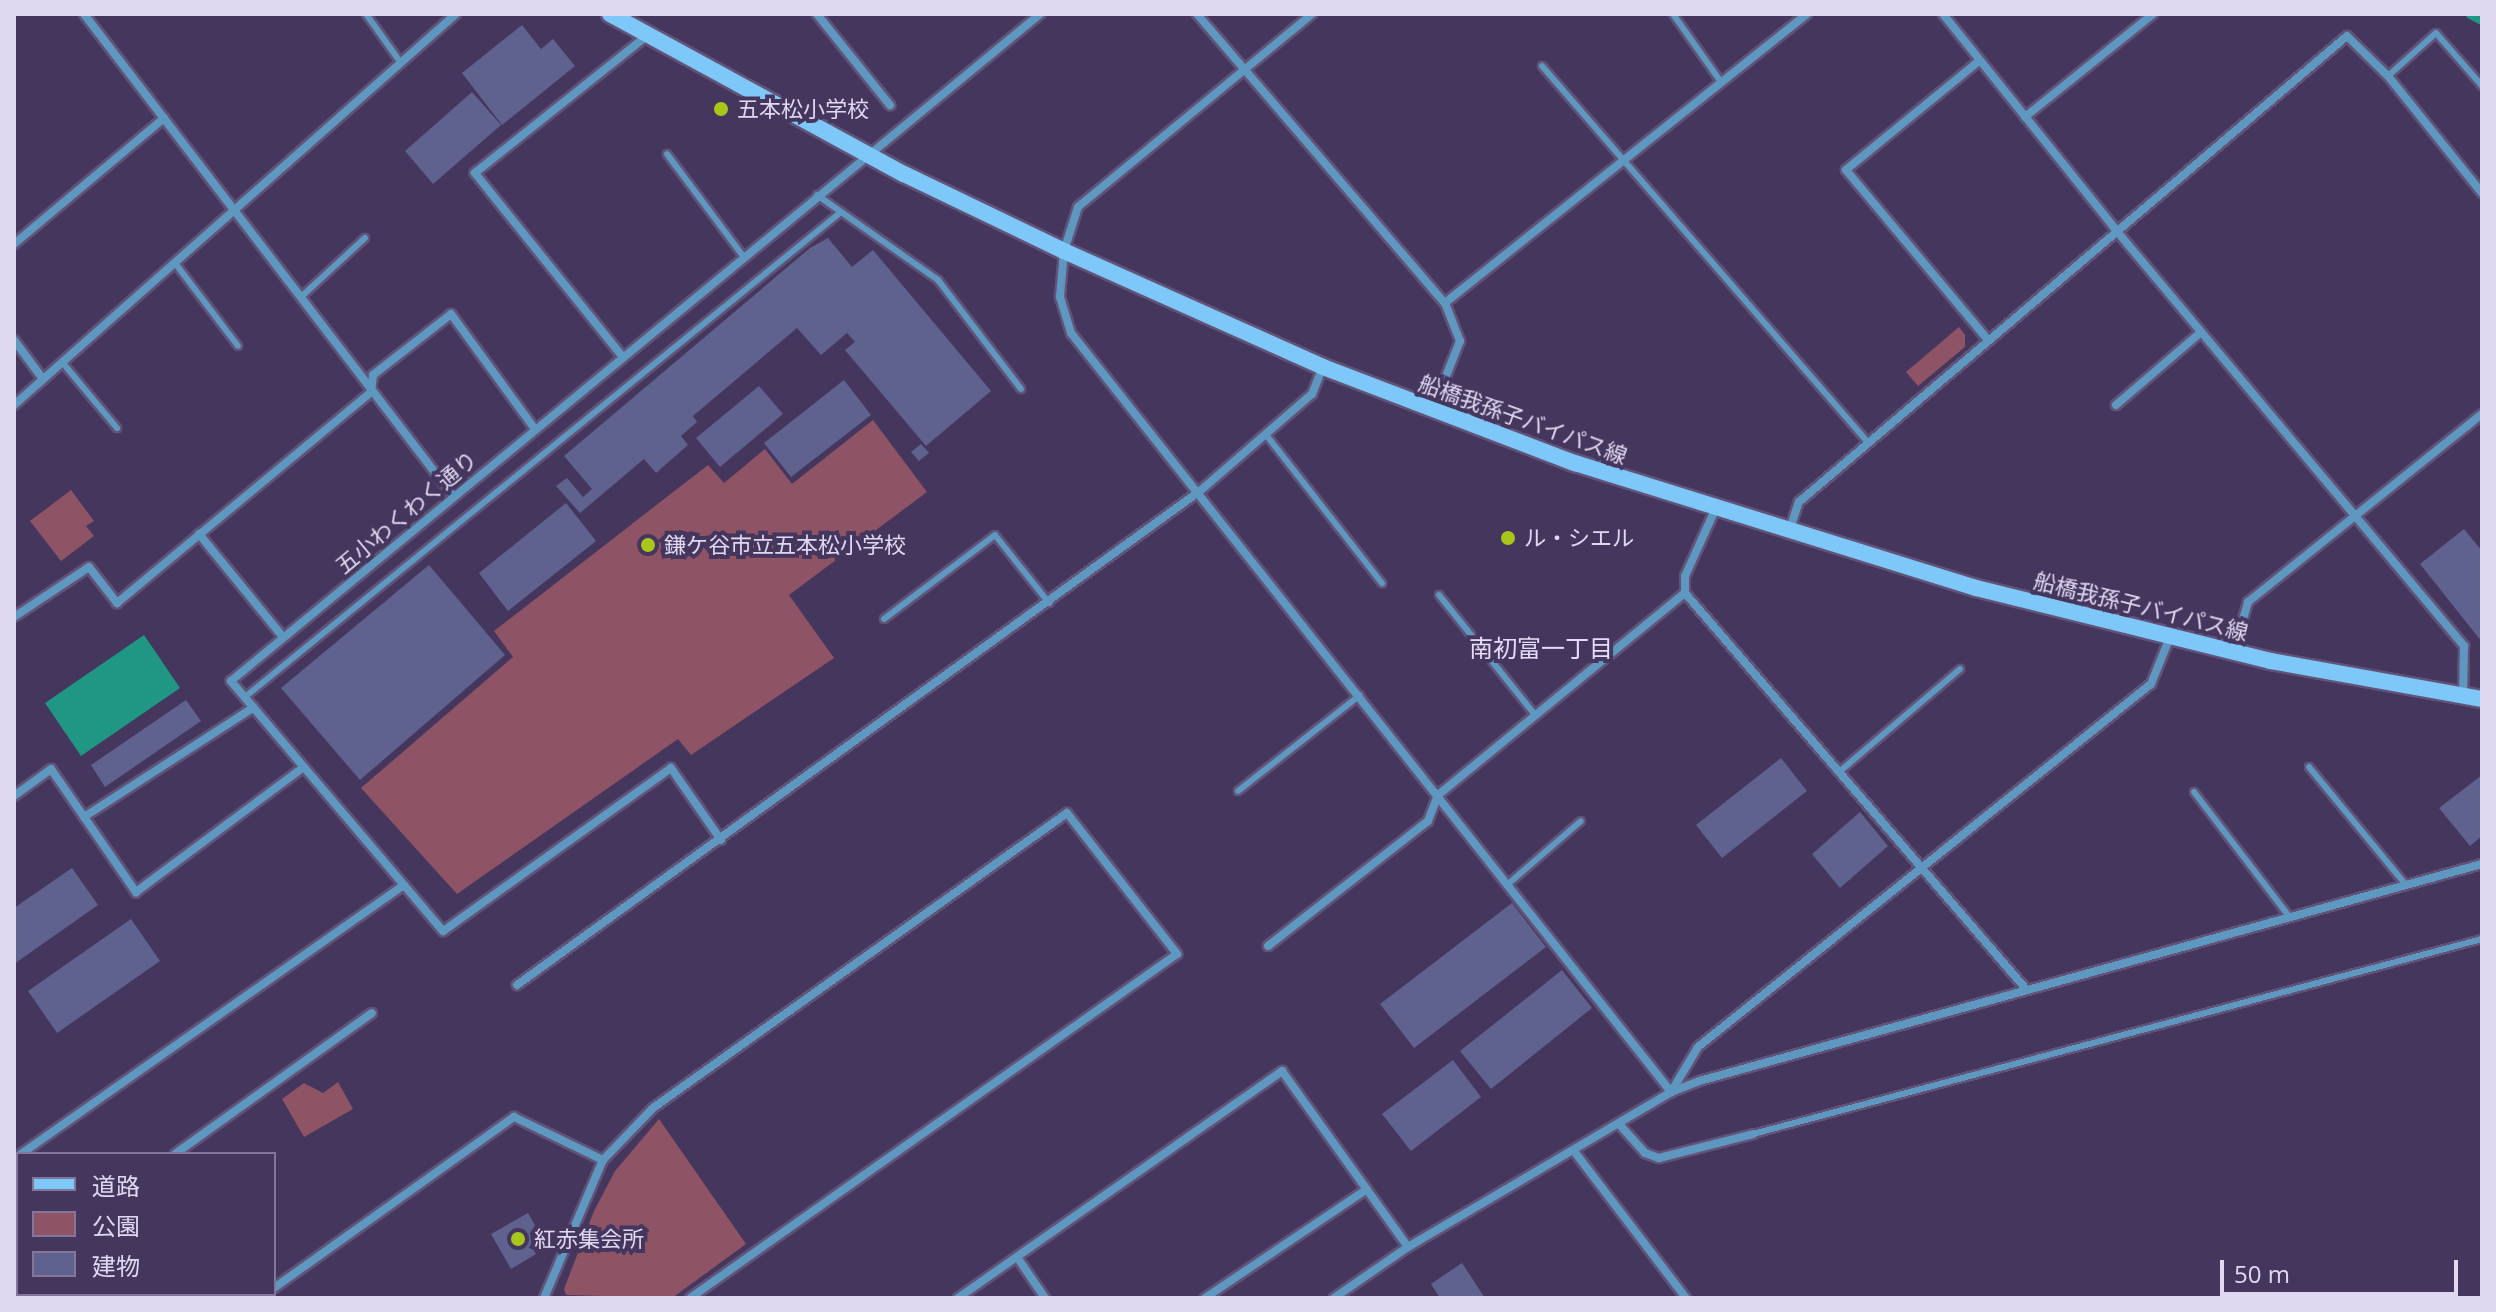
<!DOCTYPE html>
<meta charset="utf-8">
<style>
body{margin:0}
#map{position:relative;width:2496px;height:1312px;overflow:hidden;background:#45365e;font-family:"Open Sans","Noto Sans JP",sans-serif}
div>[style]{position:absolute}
.green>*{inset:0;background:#8e5365}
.water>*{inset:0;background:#209685}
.stream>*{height:9px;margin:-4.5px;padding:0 4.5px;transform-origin:4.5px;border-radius:4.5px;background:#209685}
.building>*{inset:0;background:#5f628e}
.roads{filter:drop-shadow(2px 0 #615378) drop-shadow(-2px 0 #615378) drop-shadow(0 2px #615378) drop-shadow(0 -2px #615378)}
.lane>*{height:6px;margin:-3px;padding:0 3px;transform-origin:3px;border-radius:3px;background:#5e97bf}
.street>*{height:8px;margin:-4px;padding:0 4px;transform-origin:4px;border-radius:4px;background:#5e97bf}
.secondary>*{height:16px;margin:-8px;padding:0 8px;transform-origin:8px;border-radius:8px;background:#7ec7f9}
.dots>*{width:22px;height:22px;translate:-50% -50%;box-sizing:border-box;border:4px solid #45365e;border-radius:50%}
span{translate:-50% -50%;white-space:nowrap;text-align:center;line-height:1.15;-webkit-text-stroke:8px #45365e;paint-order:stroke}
.poi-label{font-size:22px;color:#e0d8f1}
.left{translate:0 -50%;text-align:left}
.street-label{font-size:22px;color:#e0d8f1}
.neighbourhood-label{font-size:24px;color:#e6dcfa}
.frame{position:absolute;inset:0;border:16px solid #e0d8f1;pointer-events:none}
.legend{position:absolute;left:16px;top:1152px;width:260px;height:144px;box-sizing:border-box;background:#45365e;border:2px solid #837799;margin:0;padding:10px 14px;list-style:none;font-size:24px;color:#e0d8f1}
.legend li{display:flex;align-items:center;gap:16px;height:40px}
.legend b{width:40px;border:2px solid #837799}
.scale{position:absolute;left:2220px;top:1260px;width:238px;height:36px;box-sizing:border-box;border:4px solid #e0d8f1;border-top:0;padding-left:10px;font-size:24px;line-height:28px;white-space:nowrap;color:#e0d8f1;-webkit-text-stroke:6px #45365e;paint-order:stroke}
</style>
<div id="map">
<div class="green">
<div style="clip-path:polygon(1959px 327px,1965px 335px,1965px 347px,1918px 386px,1906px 372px)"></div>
<div style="clip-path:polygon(873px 420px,927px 492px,789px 595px,834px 658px,691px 755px,678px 739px,457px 894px,361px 788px,513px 657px,494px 631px,708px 465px,724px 483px,765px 449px,792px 484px)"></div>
<div style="clip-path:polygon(71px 490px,94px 521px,86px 526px,94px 536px,61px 561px,30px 521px)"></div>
<div style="clip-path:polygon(338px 1082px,353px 1109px,304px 1137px,282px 1099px,304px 1083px,323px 1093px)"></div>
<div style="clip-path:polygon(659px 1119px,746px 1244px,672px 1298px,566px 1295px,564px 1289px,594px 1211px,615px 1171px)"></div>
</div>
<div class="water">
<div style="clip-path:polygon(144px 635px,180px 688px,81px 756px,45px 703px)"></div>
</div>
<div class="stream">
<div style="left:2470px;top:14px;width:13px;rotate:27deg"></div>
</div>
<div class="building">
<div style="clip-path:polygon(522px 25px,541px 49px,553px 39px,575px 66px,502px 125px,462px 73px)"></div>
<div style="clip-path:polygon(472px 92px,501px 125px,433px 184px,405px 151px)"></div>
<div style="clip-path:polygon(828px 238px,852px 267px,873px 250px,991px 391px,926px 446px,845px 350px,855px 342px,847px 333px,821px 355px,797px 328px,693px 416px,697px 422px,681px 436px,688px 445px,656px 473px,644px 459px,580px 513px,556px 486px,567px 478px,583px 497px,592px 489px,564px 456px,810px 248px)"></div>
<div style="clip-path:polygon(844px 380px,871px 415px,791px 477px,764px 443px)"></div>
<div style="clip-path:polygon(759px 386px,783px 414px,720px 467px,696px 438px)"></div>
<div style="clip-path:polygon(921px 444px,929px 453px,919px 461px,911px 452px)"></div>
<div style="clip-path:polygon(566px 503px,596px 541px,508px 611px,479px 573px)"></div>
<div style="clip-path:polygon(2464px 529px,2482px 551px,2482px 642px,2420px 564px)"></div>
<div style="clip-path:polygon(429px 565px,505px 655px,360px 780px,281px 688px)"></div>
<div style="clip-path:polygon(186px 700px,201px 721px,105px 787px,91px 765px)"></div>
<div style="clip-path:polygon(1781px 758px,1807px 791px,1722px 858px,1696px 825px)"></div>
<div style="clip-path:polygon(2482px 775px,2482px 836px,2470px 846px,2439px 808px)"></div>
<div style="clip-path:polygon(1860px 812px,1888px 846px,1840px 888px,1812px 854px)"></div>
<div style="clip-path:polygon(72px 868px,98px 905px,14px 964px,14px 908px)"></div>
<div style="clip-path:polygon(1512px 903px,1546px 947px,1414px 1048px,1380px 1004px)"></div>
<div style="clip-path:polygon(131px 919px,160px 961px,57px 1033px,28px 991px)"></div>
<div style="clip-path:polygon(1562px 970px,1592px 1008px,1491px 1089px,1460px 1051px)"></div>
<div style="clip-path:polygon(1453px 1060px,1481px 1097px,1411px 1151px,1382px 1114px)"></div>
<div style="clip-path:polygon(528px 1213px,542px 1238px,531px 1245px,536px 1254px,511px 1269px,491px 1234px)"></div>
<div style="clip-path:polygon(1462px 1263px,1485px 1298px,1440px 1298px,1431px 1284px)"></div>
</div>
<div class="roads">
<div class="lane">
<div style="left:366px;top:14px;width:60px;rotate:54.5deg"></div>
<div style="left:1673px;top:14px;width:83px;rotate:54.8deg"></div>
<div style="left:1542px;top:66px;width:498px;rotate:49.1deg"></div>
<div style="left:2388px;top:76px;width:64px;rotate:-41.9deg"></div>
<div style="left:2436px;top:33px;width:70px;rotate:49deg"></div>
<div style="left:667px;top:154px;width:127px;rotate:53.3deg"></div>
<div style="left:817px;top:195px;width:148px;rotate:35.1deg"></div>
<div style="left:938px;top:280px;width:137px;rotate:52.7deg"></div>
<div style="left:175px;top:263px;width:104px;rotate:52.8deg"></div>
<div style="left:301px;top:297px;width:87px;rotate:-42.7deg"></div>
<div style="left:62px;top:362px;width:86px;rotate:50.2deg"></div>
<div style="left:1267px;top:436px;width:187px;rotate:52deg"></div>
<div style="left:1439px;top:595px;width:154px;rotate:51.3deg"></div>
<div style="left:884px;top:619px;width:139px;rotate:-37.1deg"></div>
<div style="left:995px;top:535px;width:87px;rotate:51.5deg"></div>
<div style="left:245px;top:697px;width:768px;rotate:-39.14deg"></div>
<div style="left:2309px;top:767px;width:151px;rotate:50.6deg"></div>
<div style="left:1839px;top:772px;width:159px;rotate:-40.4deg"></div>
<div style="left:1238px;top:791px;width:155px;rotate:-38.2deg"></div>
<div style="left:2194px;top:792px;width:155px;rotate:52.6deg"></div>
<div style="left:1508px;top:884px;width:96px;rotate:-40.8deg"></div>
<div style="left:1753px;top:1134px;width:755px;rotate:-14.98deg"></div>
</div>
<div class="street">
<div style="left:84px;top:14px;width:607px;rotate:52.56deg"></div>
<div style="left:817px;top:14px;width:117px;rotate:51.3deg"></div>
<div style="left:1197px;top:14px;width:381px;rotate:49.4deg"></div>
<div style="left:1445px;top:303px;width:41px;rotate:68.5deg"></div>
<div style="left:1460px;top:341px;width:73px;rotate:111.7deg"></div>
<div style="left:1312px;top:14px;width:303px;rotate:140.5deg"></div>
<div style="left:1078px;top:207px;width:46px;rotate:107.7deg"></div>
<div style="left:1064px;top:251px;width:46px;rotate:95deg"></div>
<div style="left:1060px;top:297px;width:38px;rotate:73deg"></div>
<div style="left:1071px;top:333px;width:968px;rotate:51.67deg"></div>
<div style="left:1671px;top:1092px;width:52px;rotate:-59deg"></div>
<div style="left:1698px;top:1047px;width:580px;rotate:-38.71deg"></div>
<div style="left:2151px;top:684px;width:51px;rotate:-68deg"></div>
<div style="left:1943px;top:14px;width:275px;rotate:51.3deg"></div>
<div style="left:2115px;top:229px;width:544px;rotate:50.07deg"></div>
<div style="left:2464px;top:646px;width:50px;rotate:91.1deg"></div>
<div style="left:1979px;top:61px;width:172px;rotate:140.7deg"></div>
<div style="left:1846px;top:170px;width:222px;rotate:50.1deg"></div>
<div style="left:2025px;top:117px;width:164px;rotate:-38.8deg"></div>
<div style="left:14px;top:244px;width:196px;rotate:-40deg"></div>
<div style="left:1445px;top:303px;width:463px;rotate:-38.6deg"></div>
<div style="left:14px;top:340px;width:49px;rotate:53.4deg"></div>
<div style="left:622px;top:356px;width:235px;rotate:-128.8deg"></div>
<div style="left:475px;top:173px;width:221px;rotate:-38.6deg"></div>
<div style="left:14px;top:405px;width:590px;rotate:-41.5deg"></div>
<div style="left:2116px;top:405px;width:111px;rotate:-40.6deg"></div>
<div style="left:1715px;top:510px;width:72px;rotate:114.4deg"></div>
<div style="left:1685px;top:576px;width:17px;rotate:90deg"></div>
<div style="left:1685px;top:593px;width:523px;rotate:49.27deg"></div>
<div style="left:1789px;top:532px;width:32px;rotate:-72deg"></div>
<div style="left:1799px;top:502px;width:719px;rotate:-40.38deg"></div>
<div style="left:2347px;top:36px;width:57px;rotate:44.3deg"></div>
<div style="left:2388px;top:76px;width:150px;rotate:51.2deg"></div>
<div style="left:199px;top:534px;width:133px;rotate:50.8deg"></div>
<div style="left:14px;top:617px;width:90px;rotate:-33.7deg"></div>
<div style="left:89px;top:567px;width:46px;rotate:52.1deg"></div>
<div style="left:117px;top:603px;width:330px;rotate:-39.7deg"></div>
<div style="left:371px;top:392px;width:17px;rotate:-83deg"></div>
<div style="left:373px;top:375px;width:99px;rotate:-38deg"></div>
<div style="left:451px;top:314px;width:142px;rotate:53.9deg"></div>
<div style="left:2234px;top:650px;width:50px;rotate:-73.7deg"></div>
<div style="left:2248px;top:602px;width:300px;rotate:-38.8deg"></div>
<div style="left:14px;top:796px;width:46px;rotate:-36.1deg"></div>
<div style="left:51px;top:769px;width:150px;rotate:55.4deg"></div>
<div style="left:136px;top:892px;width:209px;rotate:-36.7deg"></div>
<div style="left:84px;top:817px;width:202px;rotate:-32.9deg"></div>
<div style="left:721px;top:840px;width:88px;rotate:-124.8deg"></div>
<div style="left:671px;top:768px;width:280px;rotate:144.4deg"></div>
<div style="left:443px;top:931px;width:328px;rotate:-130.3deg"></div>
<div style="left:231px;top:681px;width:1049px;rotate:-39.5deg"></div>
<div style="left:1268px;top:946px;width:203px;rotate:-38deg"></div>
<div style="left:1428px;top:821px;width:28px;rotate:-69deg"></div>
<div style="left:1438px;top:795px;width:319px;rotate:-39.3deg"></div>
<div style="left:517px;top:985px;width:843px;rotate:-35.88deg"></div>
<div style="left:1200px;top:491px;width:148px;rotate:-40.9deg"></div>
<div style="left:1312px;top:394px;width:29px;rotate:-68deg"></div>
<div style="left:1619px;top:1124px;width:39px;rotate:48deg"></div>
<div style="left:1645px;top:1153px;width:15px;rotate:20deg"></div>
<div style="left:1659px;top:1158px;width:97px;rotate:-14.3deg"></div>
<div style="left:1574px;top:1151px;width:185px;rotate:52.7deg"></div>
<div style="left:21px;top:1154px;width:468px;rotate:-35.1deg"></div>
<div style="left:175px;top:1154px;width:242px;rotate:-35.6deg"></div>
<div style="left:1017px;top:1257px;width:50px;rotate:55.7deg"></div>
<div style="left:14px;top:1269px;width:5px;rotate:-37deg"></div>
<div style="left:274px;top:1288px;width:295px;rotate:-35.5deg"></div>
<div style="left:514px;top:1117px;width:99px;rotate:25.8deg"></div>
<div style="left:603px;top:1160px;width:72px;rotate:-46.1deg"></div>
<div style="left:653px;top:1108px;width:508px;rotate:-35.47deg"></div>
<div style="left:1067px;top:813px;width:179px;rotate:52deg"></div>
<div style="left:1177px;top:954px;width:596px;rotate:144.76deg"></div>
<div style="left:260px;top:1298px;width:6px;rotate:-39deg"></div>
<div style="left:544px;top:1298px;width:150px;rotate:-66.9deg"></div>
<div style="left:958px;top:1298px;width:396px;rotate:-35deg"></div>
<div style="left:1282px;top:1071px;width:216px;rotate:54.4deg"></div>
<div style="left:1205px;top:1298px;width:195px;rotate:-33.9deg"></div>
<div style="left:1334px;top:1298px;width:90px;rotate:-34.6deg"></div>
<div style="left:1408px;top:1247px;width:305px;rotate:-30.5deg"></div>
<div style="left:1671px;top:1092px;width:34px;rotate:-21deg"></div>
<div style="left:1703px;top:1080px;width:808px;rotate:-15.5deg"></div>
</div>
<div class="secondary">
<div style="left:610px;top:14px;width:335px;rotate:28.6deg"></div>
<div style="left:904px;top:174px;width:178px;rotate:25.7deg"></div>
<div style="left:1064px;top:251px;width:284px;rotate:24.1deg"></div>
<div style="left:1323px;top:367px;width:270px;rotate:20.9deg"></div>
<div style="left:1575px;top:463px;width:420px;rotate:17.3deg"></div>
<div style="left:1976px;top:588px;width:304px;rotate:13.9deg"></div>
<div style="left:2271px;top:661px;width:214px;rotate:10.2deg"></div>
</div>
</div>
<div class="dots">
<div style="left:721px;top:109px;background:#a9c71b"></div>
<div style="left:1508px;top:538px;background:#a9c71b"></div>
<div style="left:648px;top:545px;background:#a9c71b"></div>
<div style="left:518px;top:1239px;background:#a9c71b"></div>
</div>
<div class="poi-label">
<span class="left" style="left:737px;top:109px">五本松小学校</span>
<span class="left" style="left:1524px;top:538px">ル・シエル</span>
<span class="left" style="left:664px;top:545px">鎌ケ谷市立五本松小学校</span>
<span class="left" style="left:534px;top:1239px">紅赤集会所</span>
</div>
<div class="street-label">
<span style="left:1523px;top:419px;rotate:20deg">船橋我孫子バイパス線</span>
<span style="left:406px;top:512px;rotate:-40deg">五小わくわく通り</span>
<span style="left:2141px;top:606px;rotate:14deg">船橋我孫子バイパス線</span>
</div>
<div class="neighbourhood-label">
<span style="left:1541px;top:648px">南初富一丁目</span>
</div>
<div class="frame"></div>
<ul class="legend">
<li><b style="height:10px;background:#7ec7f9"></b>道路</li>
<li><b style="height:22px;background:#8e5365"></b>公園</li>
<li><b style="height:22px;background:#5f628e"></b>建物</li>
</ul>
<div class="scale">50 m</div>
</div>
